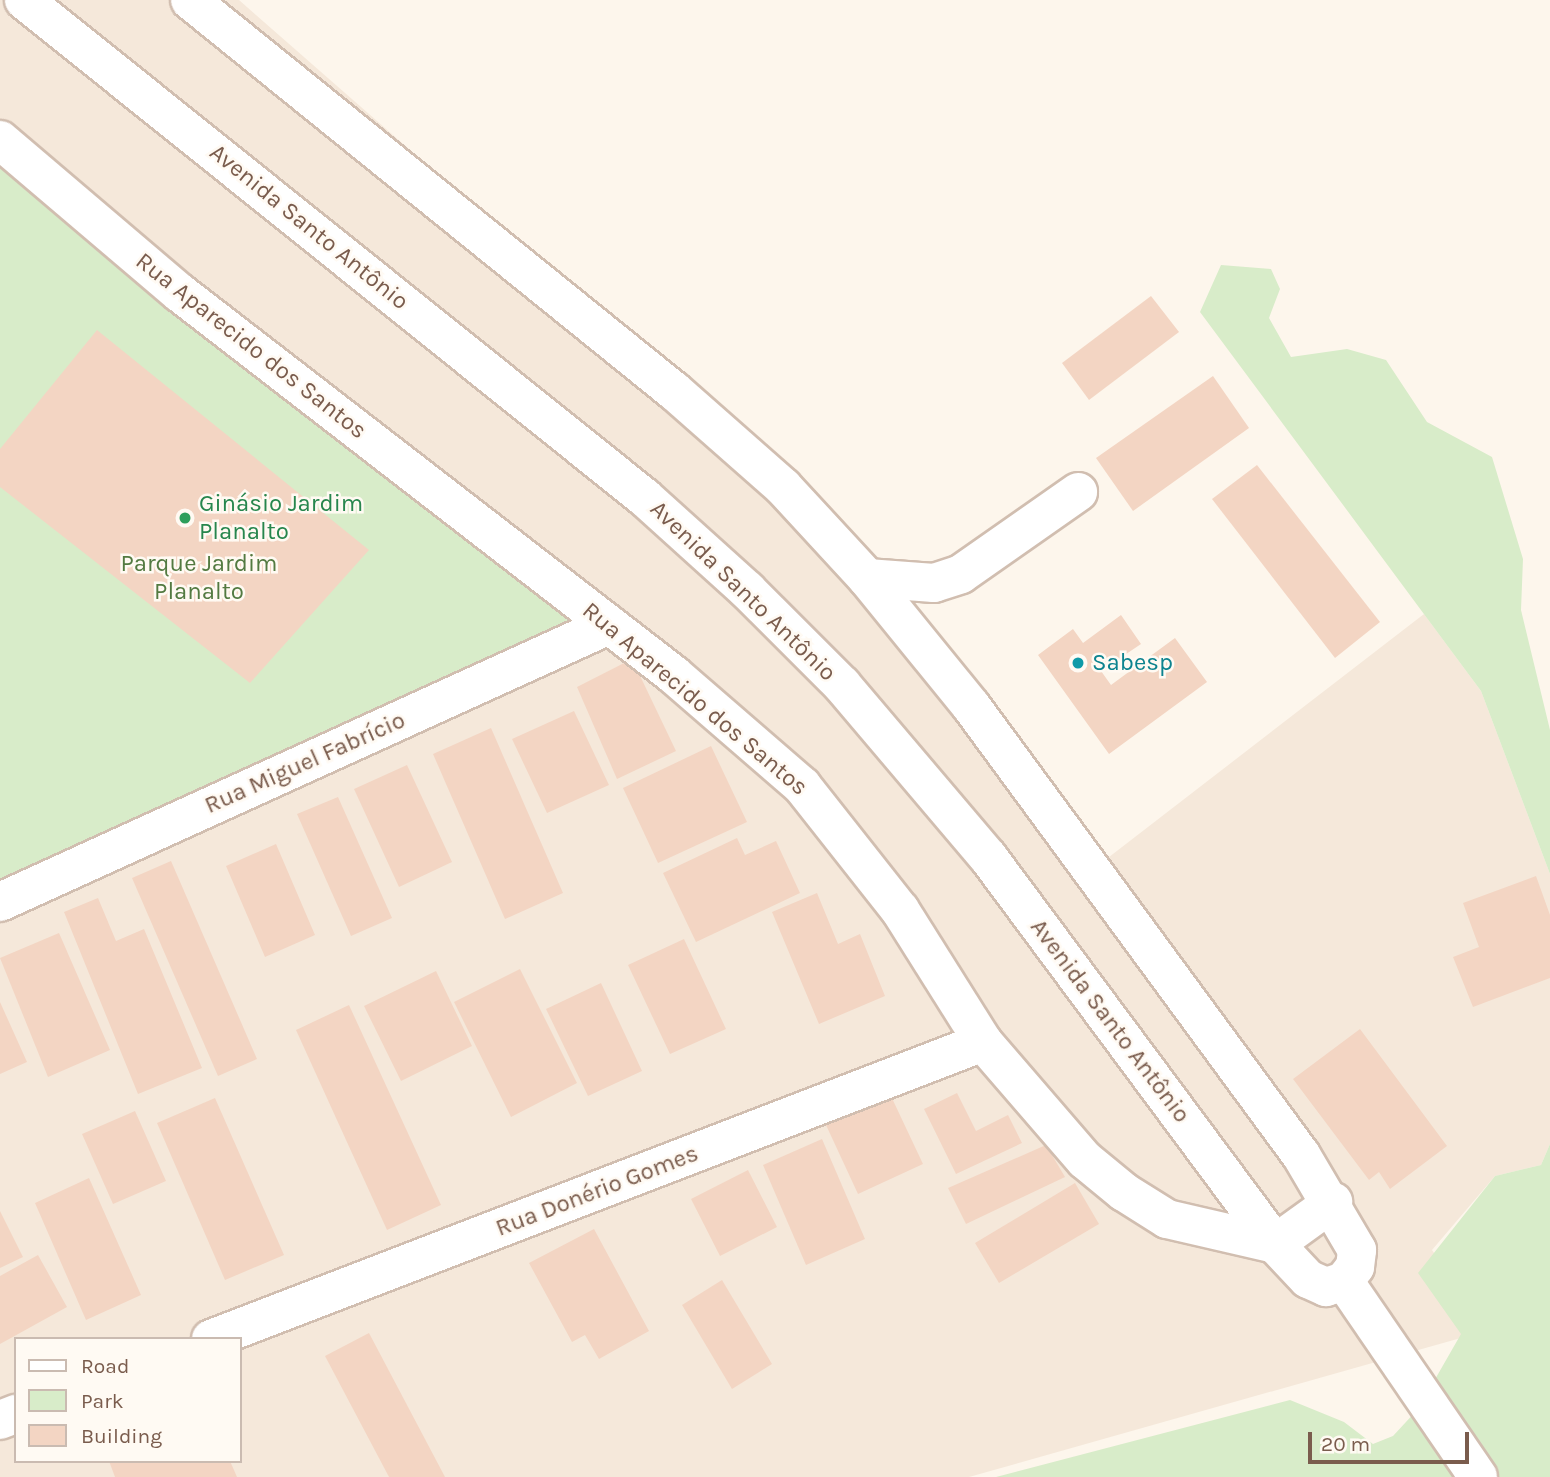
<!DOCTYPE html>
<meta charset="utf-8">
<style>
body{margin:0}
#map{position:relative;width:1550px;height:1477px;overflow:hidden;background:#fdf6ec;font-family:Karla,sans-serif}
div>[style]{position:absolute}
.residential>*{inset:0;background:#f5e8da}
.green>*{inset:0;background:#d8ecc9}
.building>*{inset:0;background:#f3d5c3}
.roads{filter:drop-shadow(2px 0 #d1beb0) drop-shadow(-2px 0 #d1beb0) drop-shadow(0 2px #d1beb0) drop-shadow(0 -2px #d1beb0)}
.minor>*{height:38px;margin:-19px;padding:0 19px;transform-origin:19px;border-radius:19px;background:#fff}
.dots>*{width:19px;height:19px;translate:-50% -50%;box-sizing:border-box;border:4px solid #fffaf3;border-radius:50%}
span{translate:-50% -50%;white-space:nowrap;text-align:center;line-height:1.15;-webkit-text-stroke:5px #fffaf3;paint-order:stroke}
.street-label{font-size:24px;color:#7a5c4d}
.leisure-label{font-size:24px;color:#27864d}
.left{translate:0 -50%;text-align:left}
.park-label{font-size:24px;color:#537a41}
.culture-label{font-size:24px;color:#0d838f}
.legend{position:absolute;left:14px;top:1337px;width:228px;height:126px;box-sizing:border-box;background:#fffaf3;border:2px solid #cabbb1;margin:0;padding:9px 12px;list-style:none;font-size:21px;color:#7a5c4d}
.legend li{display:flex;align-items:center;gap:14px;height:35px}
.legend b{width:35px;border:2px solid #cabbb1}
.scale{position:absolute;left:1308px;top:1432px;width:161px;height:32px;box-sizing:border-box;border:4px solid #7a5c4d;border-top:0;padding-left:9px;font-size:21px;line-height:24px;white-space:nowrap;color:#7a5c4d;-webkit-text-stroke:5px #fffaf3;paint-order:stroke}
</style>
<div id="map">
<div class="residential">
<div style="clip-path:polygon(evenodd,0 0,239px 0,523px 249px,824px 526px,1100px 864px,1424px 614px,1481px 691px,1550px 874px,1550px 1144px,1541px 1165px,1495px 1176px,1432px 1250px,1489px 1330px,969px 1477px,0 1477px,0 0,16px 1339px,240px 1339px,240px 1461px,16px 1461px,16px 1339px)"></div>
</div>
<div class="green">
<div style="clip-path:polygon(0 158px,582px 620px,0 886px)"></div>
<div style="clip-path:polygon(1221px 265px,1271px 269px,1280px 289px,1269px 318px,1291px 357px,1347px 349px,1386px 360px,1427px 422px,1492px 457px,1523px 559px,1521px 610px,1550px 730px,1550px 874px,1481px 691px,1200px 312px)"></div>
<div style="clip-path:polygon(1550px 1144px,1550px 1477px,996px 1477px,1290px 1400px,1344px 1422px,1373px 1444px,1393px 1436px,1418px 1409px,1461px 1334px,1418px 1273px,1495px 1176px,1541px 1165px)"></div>
</div>
<div class="building">
<div style="clip-path:polygon(1151px 296px,1179px 332px,1089px 400px,1062px 363px)"></div>
<div style="clip-path:polygon(97px 330px,369px 550px,250px 683px,0 487px,0 449px)"></div>
<div style="clip-path:polygon(1213px 376px,1249px 428px,1133px 511px,1096px 458px)"></div>
<div style="clip-path:polygon(1257px 465px,1380px 622px,1335px 658px,1212px 499px)"></div>
<div style="clip-path:polygon(1121px 615px,1141px 644px,1101px 671px,1111px 685px,1175px 638px,1207px 682px,1109px 754px,1038px 655px,1073px 629px,1083px 643px)"></div>
<div style="clip-path:polygon(632px 659px,676px 751px,617px 779px,577px 687px)"></div>
<div style="clip-path:polygon(574px 711px,609px 785px,547px 813px,512px 739px)"></div>
<div style="clip-path:polygon(491px 728px,563px 893px,505px 919px,433px 754px)"></div>
<div style="clip-path:polygon(711px 746px,747px 822px,658px 863px,623px 788px)"></div>
<div style="clip-path:polygon(407px 765px,452px 862px,399px 887px,354px 789px)"></div>
<div style="clip-path:polygon(338px 797px,392px 918px,351px 936px,297px 814px)"></div>
<div style="clip-path:polygon(737px 838px,745px 855px,776px 841px,800px 893px,696px 942px,663px 873px)"></div>
<div style="clip-path:polygon(276px 844px,315px 935px,265px 957px,226px 866px)"></div>
<div style="clip-path:polygon(171px 861px,257px 1059px,218px 1076px,132px 878px)"></div>
<div style="clip-path:polygon(1536px 876px,1550px 915px,1550px 978px,1473px 1007px,1453px 957px,1479px 947px,1463px 903px)"></div>
<div style="clip-path:polygon(817px 893px,838px 944px,860px 934px,885px 996px,819px 1024px,772px 912px)"></div>
<div style="clip-path:polygon(98px 898px,116px 941px,144px 929px,202px 1068px,138px 1094px,64px 912px)"></div>
<div style="clip-path:polygon(59px 933px,110px 1050px,48px 1077px,0 958px)"></div>
<div style="clip-path:polygon(684px 939px,726px 1029px,670px 1054px,628px 965px)"></div>
<div style="clip-path:polygon(520px 969px,577px 1083px,511px 1117px,454px 1002px)"></div>
<div style="clip-path:polygon(436px 971px,472px 1046px,401px 1081px,364px 1006px)"></div>
<div style="clip-path:polygon(601px 983px,642px 1071px,588px 1096px,546px 1009px)"></div>
<div style="clip-path:polygon(0 1002px,27px 1062px,0 1074px)"></div>
<div style="clip-path:polygon(349px 1005px,441px 1205px,387px 1230px,296px 1030px)"></div>
<div style="clip-path:polygon(1360px 1029px,1447px 1146px,1390px 1189px,1379px 1172px,1369px 1180px,1293px 1079px)"></div>
<div style="clip-path:polygon(957px 1093px,976px 1131px,1008px 1115px,1022px 1143px,956px 1174px,924px 1109px)"></div>
<div style="clip-path:polygon(890px 1094px,923px 1164px,858px 1194px,826px 1125px)"></div>
<div style="clip-path:polygon(215px 1098px,284px 1255px,225px 1280px,157px 1123px)"></div>
<div style="clip-path:polygon(135px 1111px,166px 1181px,113px 1204px,82px 1134px)"></div>
<div style="clip-path:polygon(822px 1139px,865px 1239px,806px 1265px,763px 1165px)"></div>
<div style="clip-path:polygon(1046px 1145px,1065px 1177px,966px 1224px,948px 1188px)"></div>
<div style="clip-path:polygon(748px 1170px,777px 1227px,720px 1256px,691px 1199px)"></div>
<div style="clip-path:polygon(89px 1178px,141px 1295px,86px 1320px,35px 1203px)"></div>
<div style="clip-path:polygon(1075px 1183px,1099px 1224px,999px 1283px,975px 1243px)"></div>
<div style="clip-path:polygon(0 1211px,23px 1257px,0 1268px)"></div>
<div style="clip-path:polygon(594px 1229px,649px 1331px,599px 1359px,585px 1335px,572px 1342px,529px 1263px)"></div>
<div style="clip-path:polygon(38px 1255px,67px 1307px,0 1344px,0 1276px)"></div>
<div style="clip-path:polygon(722px 1280px,772px 1364px,732px 1389px,682px 1305px)"></div>
<div style="clip-path:polygon(369px 1333px,445px 1477px,389px 1477px,325px 1356px)"></div>
<div style="clip-path:polygon(109px 1461px,230px 1461px,237px 1477px,115px 1477px)"></div>
</div>
<div class="roads">
<div class="minor">
<div style="left:24px;top:0;width:795px;rotate:38.72deg"></div>
<div style="left:644px;top:497px;width:139px;rotate:42.1deg"></div>
<div style="left:747px;top:590px;width:134px;rotate:45deg"></div>
<div style="left:842px;top:685px;width:226px;rotate:49.7deg"></div>
<div style="left:988px;top:857px;width:482px;rotate:53.4deg"></div>
<div style="left:1275px;top:1244px;width:48px;rotate:46.7deg"></div>
<div style="left:1308px;top:1279px;width:20px;rotate:24deg"></div>
<div style="left:1326px;top:1287px;width:19px;rotate:-18deg"></div>
<div style="left:1344px;top:1281px;width:18px;rotate:-52deg"></div>
<div style="left:1355px;top:1267px;width:17px;rotate:-83deg"></div>
<div style="left:1357px;top:1250px;width:110px;rotate:-120.5deg"></div>
<div style="left:1301px;top:1155px;width:557px;rotate:-126.31deg"></div>
<div style="left:971px;top:706px;width:165px;rotate:-129.1deg"></div>
<div style="left:867px;top:578px;width:124px;rotate:-132.7deg"></div>
<div style="left:783px;top:487px;width:145px;rotate:-138.6deg"></div>
<div style="left:674px;top:391px;width:622px;rotate:-141.07deg"></div>
<div style="left:0;top:140px;width:236px;rotate:40.4deg"></div>
<div style="left:180px;top:293px;width:624px;rotate:37.71deg"></div>
<div style="left:674px;top:675px;width:169px;rotate:40.9deg"></div>
<div style="left:802px;top:786px;width:158px;rotate:51.7deg"></div>
<div style="left:900px;top:910px;width:156px;rotate:57.8deg"></div>
<div style="left:983px;top:1042px;width:156px;rotate:49.2deg"></div>
<div style="left:1085px;top:1160px;width:50px;rotate:39.4deg"></div>
<div style="left:1124px;top:1192px;width:51px;rotate:32.1deg"></div>
<div style="left:1167px;top:1219px;width:111px;rotate:13deg"></div>
<div style="left:1275px;top:1244px;width:72px;rotate:-35.9deg"></div>
<div style="left:867px;top:578px;width:67px;rotate:4.3deg"></div>
<div style="left:934px;top:583px;width:28px;rotate:-18deg"></div>
<div style="left:961px;top:574px;width:143px;rotate:-35deg"></div>
<div style="left:0;top:902px;width:669px;rotate:-24.46deg"></div>
<div style="left:1344px;top:1281px;width:237px;rotate:55.6deg"></div>
<div style="left:211px;top:1339px;width:827px;rotate:-21.04deg"></div>
<div style="left:0;top:1420px;width:17px;rotate:-21deg"></div>
</div>
</div>
<div class="dots">
<div style="left:185px;top:518px;background:#2e9e5b"></div>
<div style="left:1078px;top:663px;background:#0f9aa8"></div>
</div>
<div class="street-label">
<span style="left:309px;top:227px;rotate:39deg">Avenida Santo Antônio</span>
<span style="left:251px;top:346px;rotate:38deg">Rua Aparecido dos Santos</span>
<span style="left:743px;top:591px;rotate:44deg">Avenida Santo Antônio</span>
<span style="left:695px;top:699px;rotate:40deg">Rua Aparecido dos Santos</span>
<span style="left:305px;top:763px;rotate:-24deg">Rua Miguel Fabrício</span>
<span style="left:1110px;top:1021px;rotate:53deg">Avenida Santo Antônio</span>
<span style="left:597px;top:1191px;rotate:-21deg">Rua Donério Gomes</span>
</div>
<div class="leisure-label">
<span class="left" style="left:199px;top:518px">Ginásio Jardim<br>Planalto</span>
</div>
<div class="park-label">
<span style="left:199px;top:578px">Parque Jardim<br>Planalto</span>
</div>
<div class="culture-label">
<span class="left" style="left:1092px;top:663px">Sabesp</span>
</div>
<ul class="legend">
<li><b style="height:9px;background:#fff"></b>Road</li>
<li><b style="height:19px;background:#d8ecc9"></b>Park</li>
<li><b style="height:19px;background:#f3d5c3"></b>Building</li>
</ul>
<div class="scale">20 m</div>
</div>
